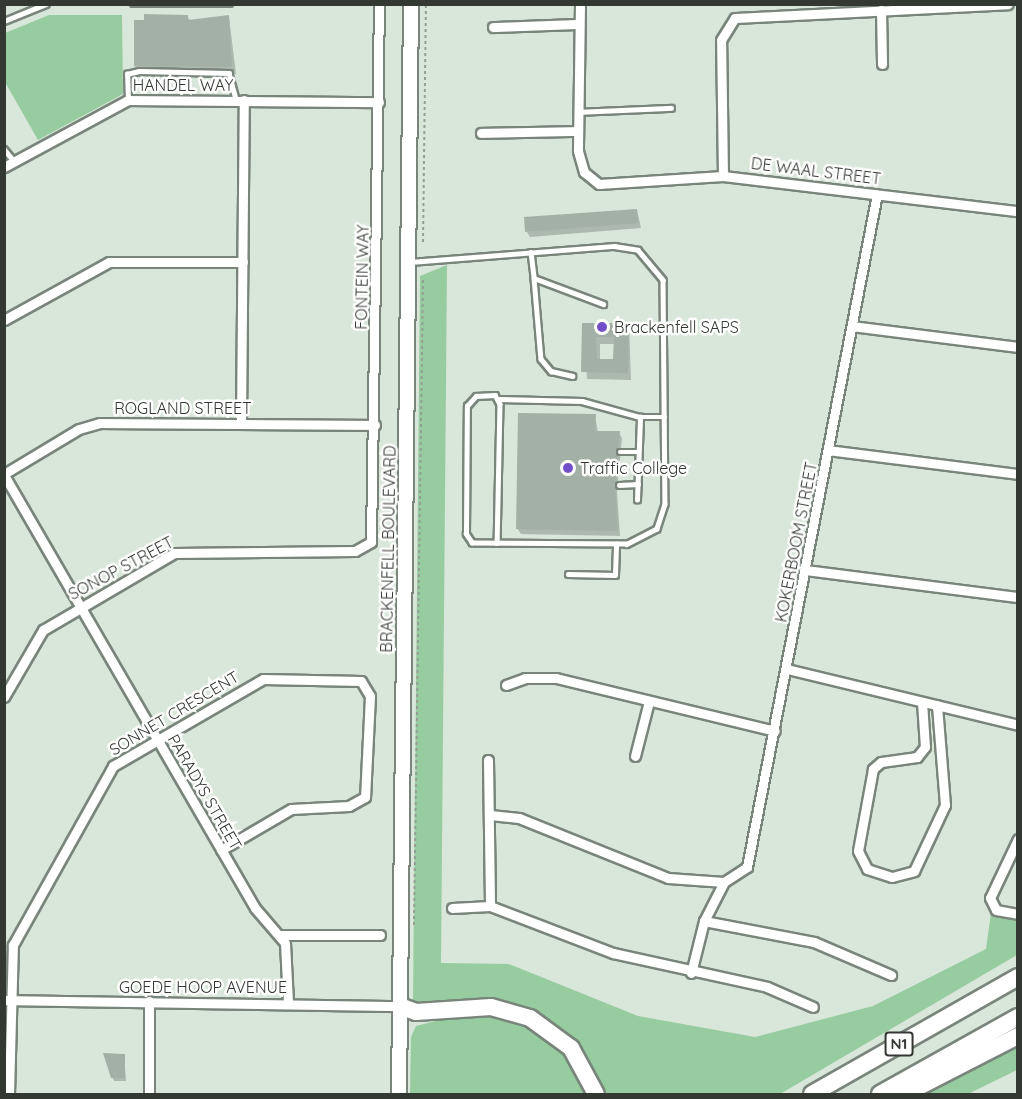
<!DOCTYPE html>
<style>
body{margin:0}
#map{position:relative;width:1022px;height:1099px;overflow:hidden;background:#d9e6da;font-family:Quicksand,sans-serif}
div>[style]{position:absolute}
.green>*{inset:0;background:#96cc9f}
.shadow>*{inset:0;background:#0003}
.building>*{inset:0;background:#a3b0a5}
.path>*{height:2px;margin-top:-1px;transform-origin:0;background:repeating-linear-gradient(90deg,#949e95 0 3px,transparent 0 6px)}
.roads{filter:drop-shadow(2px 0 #79857b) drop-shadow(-2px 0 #79857b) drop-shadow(0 2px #79857b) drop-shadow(0 -2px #79857b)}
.lane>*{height:4.5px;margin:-2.25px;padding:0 2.25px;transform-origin:2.25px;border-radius:2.25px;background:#fff}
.street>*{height:9px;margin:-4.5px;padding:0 4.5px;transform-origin:4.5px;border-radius:4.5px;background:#fff}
.secondary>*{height:14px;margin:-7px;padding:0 7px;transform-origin:7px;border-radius:7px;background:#fff}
.highway>*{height:16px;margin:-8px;padding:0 8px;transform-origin:8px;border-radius:8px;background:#fff}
.dots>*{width:16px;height:16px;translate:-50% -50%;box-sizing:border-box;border:3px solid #fff;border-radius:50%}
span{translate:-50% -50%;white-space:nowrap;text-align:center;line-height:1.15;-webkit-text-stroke:5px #fff;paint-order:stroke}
.shield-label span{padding:2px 4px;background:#fff;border:2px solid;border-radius:4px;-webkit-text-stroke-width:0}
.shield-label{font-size:15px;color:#333833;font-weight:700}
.street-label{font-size:16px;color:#333833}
.poi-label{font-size:16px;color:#333833}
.left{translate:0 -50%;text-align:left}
.frame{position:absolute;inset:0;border:6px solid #333833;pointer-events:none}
</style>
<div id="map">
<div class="green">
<div style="clip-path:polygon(49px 15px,122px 15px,123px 94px,38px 140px,5px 82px,5px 33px)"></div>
<div style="clip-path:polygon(447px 265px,441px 963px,509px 964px,638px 1016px,755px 1037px,873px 1006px,986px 949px,991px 913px,1017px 919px,1017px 955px,780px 1094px,601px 1094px,541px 1018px,413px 1001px,420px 276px)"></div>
<div style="clip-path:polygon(467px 1013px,521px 1022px,567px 1052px,592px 1094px,410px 1094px,411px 1037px,416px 1026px)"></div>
<div style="clip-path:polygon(1017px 1044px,1017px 1070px,968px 1094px,922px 1094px)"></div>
</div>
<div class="shadow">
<div style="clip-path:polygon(187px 16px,191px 22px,229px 17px,236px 74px,139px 73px,135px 66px)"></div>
<div style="clip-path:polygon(637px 210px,641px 228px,530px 237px,527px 232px)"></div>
<div style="clip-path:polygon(evenodd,584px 324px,629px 324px,631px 380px,587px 379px,584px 324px,600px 344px,615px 344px,615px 360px,600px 361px,600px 344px)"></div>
<div style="clip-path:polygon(595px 416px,598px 432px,619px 433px,622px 438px,617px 491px,620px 536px,521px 534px,517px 528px)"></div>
<div style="clip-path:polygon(124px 1055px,126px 1081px,114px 1081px,112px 1077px)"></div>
</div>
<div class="building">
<div style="clip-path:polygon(144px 14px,188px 15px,188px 20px,229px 15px,232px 67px,134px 66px,134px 20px,144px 20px)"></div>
<div style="clip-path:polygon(637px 209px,638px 223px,525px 232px,524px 217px)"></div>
<div style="clip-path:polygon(evenodd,582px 323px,629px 323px,628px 373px,581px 372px,582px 323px,596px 337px,614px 337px,613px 359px,597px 359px,596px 337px)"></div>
<div style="clip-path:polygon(518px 413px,596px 414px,595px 431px,620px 431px,615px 485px,618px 531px,516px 529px)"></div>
<div style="clip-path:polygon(103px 1053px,125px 1054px,125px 1078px,111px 1078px)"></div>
</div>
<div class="path">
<div style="left:423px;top:242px;width:238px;rotate:-89.3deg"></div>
<div style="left:414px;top:925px;width:648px;rotate:-89.2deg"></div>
</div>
<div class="roads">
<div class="lane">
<div style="left:133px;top:4px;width:97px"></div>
<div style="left:4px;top:21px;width:45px;rotate:-22deg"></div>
<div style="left:128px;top:100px;width:26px;rotate:-92deg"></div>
<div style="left:127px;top:74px;width:12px;rotate:-14deg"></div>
<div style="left:139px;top:71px;width:90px;rotate:1.3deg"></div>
<div style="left:229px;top:73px;width:28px;rotate:75deg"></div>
<div style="left:578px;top:112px;width:93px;rotate:-2.5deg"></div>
<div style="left:4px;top:149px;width:16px;rotate:50deg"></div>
<div style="left:531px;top:252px;width:26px;rotate:83deg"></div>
<div style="left:534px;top:278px;width:74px;rotate:20.6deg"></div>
<div style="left:410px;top:262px;width:205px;rotate:-4.5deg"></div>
<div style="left:614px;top:246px;width:24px;rotate:9deg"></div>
<div style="left:638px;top:250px;width:39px;rotate:50deg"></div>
<div style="left:663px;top:280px;width:224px;rotate:89.5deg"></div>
<div style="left:665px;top:504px;width:26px;rotate:108deg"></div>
<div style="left:657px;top:529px;width:34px;rotate:153deg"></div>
<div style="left:627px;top:544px;width:155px;rotate:-179.6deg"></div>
<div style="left:472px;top:543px;width:11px;rotate:-124deg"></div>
<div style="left:466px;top:534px;width:128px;rotate:-89.6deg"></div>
<div style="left:467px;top:406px;width:13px;rotate:-48deg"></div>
<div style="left:476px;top:396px;width:19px;rotate:-3deg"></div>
<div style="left:495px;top:395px;width:10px;rotate:61deg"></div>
<div style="left:500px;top:404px;width:139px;rotate:91.2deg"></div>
<div style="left:534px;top:278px;width:81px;rotate:85.1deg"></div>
<div style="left:541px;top:359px;width:16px;rotate:50deg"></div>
<div style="left:551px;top:371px;width:22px;rotate:13deg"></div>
<div style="left:499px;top:399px;width:83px;rotate:1.4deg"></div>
<div style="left:582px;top:401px;width:60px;rotate:15.4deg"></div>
<div style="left:620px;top:452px;width:19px"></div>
<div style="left:619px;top:485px;width:19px;rotate:-3deg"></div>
<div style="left:637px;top:500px;width:83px;rotate:-87.9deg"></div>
<div style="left:640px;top:417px;width:25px"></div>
<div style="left:568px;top:574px;width:47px;rotate:1.2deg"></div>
<div style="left:615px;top:575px;width:31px;rotate:-88deg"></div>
</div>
<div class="street">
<div style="left:580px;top:4px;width:147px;rotate:90.8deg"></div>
<div style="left:578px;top:151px;width:22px;rotate:74deg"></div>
<div style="left:584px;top:172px;width:19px;rotate:39deg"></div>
<div style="left:599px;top:184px;width:124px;rotate:-3.7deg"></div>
<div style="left:723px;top:176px;width:297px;rotate:6.8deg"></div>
<div style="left:881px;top:10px;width:54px;rotate:88.9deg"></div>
<div style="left:493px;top:27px;width:86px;rotate:-2deg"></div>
<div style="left:481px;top:133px;width:97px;rotate:-1.2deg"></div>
<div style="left:4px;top:167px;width:141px;rotate:-28.4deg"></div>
<div style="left:128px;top:100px;width:251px;rotate:0.5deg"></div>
<div style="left:723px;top:176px;width:136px;rotate:-90.8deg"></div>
<div style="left:721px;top:40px;width:26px;rotate:-58deg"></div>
<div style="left:735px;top:18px;width:273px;rotate:-2.9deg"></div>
<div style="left:4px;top:320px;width:120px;rotate:-28.9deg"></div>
<div style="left:109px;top:262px;width:134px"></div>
<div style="left:852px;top:326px;width:167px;rotate:7.2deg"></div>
<div style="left:241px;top:422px;width:322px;rotate:-89.5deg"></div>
<div style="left:828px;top:450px;width:192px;rotate:7.2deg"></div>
<div style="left:4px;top:474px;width:87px;rotate:-31deg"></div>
<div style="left:79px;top:429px;width:22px;rotate:-16deg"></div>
<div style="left:100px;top:423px;width:275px;rotate:0.4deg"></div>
<div style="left:4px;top:475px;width:500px;rotate:59.9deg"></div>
<div style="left:255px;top:908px;width:46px;rotate:49.4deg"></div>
<div style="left:285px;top:943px;width:59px;rotate:87.1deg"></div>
<div style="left:806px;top:570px;width:214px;rotate:7.3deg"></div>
<div style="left:787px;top:669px;width:238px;rotate:13.6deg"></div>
<div style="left:506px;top:685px;width:20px;rotate:-20deg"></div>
<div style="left:525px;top:678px;width:31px"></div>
<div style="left:556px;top:678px;width:225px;rotate:13.6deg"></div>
<div style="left:4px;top:697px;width:78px;rotate:-59.8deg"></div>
<div style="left:43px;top:630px;width:152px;rotate:-30.4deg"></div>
<div style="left:174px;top:553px;width:181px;rotate:-0.6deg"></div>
<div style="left:355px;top:551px;width:18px;rotate:-29deg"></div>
<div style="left:371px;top:542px;width:538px;rotate:-89.15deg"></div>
<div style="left:922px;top:702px;width:45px;rotate:86.2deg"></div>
<div style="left:925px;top:747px;width:13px;rotate:129deg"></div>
<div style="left:917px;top:757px;width:36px;rotate:172deg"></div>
<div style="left:881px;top:762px;width:11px;rotate:139deg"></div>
<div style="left:873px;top:769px;width:83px;rotate:100.4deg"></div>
<div style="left:858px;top:851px;width:20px;rotate:63deg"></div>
<div style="left:867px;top:869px;width:26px;rotate:18deg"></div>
<div style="left:892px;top:877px;width:23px;rotate:-15deg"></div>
<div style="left:914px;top:871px;width:73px;rotate:-64.8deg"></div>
<div style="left:945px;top:805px;width:100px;rotate:-94.6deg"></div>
<div style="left:635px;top:756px;width:57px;rotate:-75.7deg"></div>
<div style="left:488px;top:760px;width:146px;rotate:89.2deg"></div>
<div style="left:490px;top:815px;width:29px;rotate:6deg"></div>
<div style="left:519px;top:818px;width:161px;rotate:21.9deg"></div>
<div style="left:668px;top:878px;width:56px;rotate:4.1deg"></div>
<div style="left:724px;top:882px;width:27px;rotate:-33deg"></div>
<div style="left:747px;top:867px;width:685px;rotate:-79.07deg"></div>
<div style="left:1018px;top:839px;width:65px;rotate:115.4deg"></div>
<div style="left:990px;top:898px;width:13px;rotate:63deg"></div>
<div style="left:996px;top:910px;width:22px;rotate:10deg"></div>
<div style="left:452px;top:908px;width:38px;rotate:-3deg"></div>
<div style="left:490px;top:906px;width:132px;rotate:20.9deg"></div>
<div style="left:613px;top:953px;width:158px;rotate:12.4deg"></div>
<div style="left:767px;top:987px;width:50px;rotate:23.5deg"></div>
<div style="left:704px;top:921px;width:112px;rotate:10.8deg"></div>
<div style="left:814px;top:942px;width:84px;rotate:23.2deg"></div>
<div style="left:280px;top:935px;width:100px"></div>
<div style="left:691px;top:973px;width:54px;rotate:-76deg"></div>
<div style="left:704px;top:921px;width:44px;rotate:-62.9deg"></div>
<div style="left:4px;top:1000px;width:396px;rotate:0.9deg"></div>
<div style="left:9px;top:1094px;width:149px;rotate:-88.5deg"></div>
<div style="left:13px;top:945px;width:205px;rotate:-60.8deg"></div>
<div style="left:113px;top:766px;width:173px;rotate:-30.1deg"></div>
<div style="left:263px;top:679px;width:98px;rotate:1.2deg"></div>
<div style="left:361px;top:681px;width:17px;rotate:59deg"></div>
<div style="left:370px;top:696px;width:101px;rotate:92.8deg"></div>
<div style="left:365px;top:797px;width:18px;rotate:151deg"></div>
<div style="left:349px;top:806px;width:58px;rotate:177deg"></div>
<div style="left:291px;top:809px;width:81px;rotate:149.6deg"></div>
<div style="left:149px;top:1094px;width:93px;rotate:-90deg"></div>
</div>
<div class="secondary">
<div style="left:399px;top:1094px;width:1090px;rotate:-89.37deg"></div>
</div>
<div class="highway">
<div style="left:400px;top:1006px;width:17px;rotate:21deg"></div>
<div style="left:416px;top:1012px;width:75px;rotate:-3.8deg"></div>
<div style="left:491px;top:1007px;width:41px;rotate:15.8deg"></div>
<div style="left:530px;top:1018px;width:51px;rotate:36.2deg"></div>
<div style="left:571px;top:1048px;width:52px;rotate:61.5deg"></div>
<div style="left:812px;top:1094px;width:237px;rotate:-29.6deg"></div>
<div style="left:880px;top:1094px;width:158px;rotate:-29.2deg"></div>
<div style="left:905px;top:1094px;width:127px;rotate:-27.2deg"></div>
</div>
</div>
<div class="dots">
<div style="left:602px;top:327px;background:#724fc8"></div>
<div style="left:568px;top:468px;background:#724fc8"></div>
</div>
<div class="shield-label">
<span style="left:899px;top:1044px">N1</span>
</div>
<div class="street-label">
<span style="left:183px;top:85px">HANDEL WAY</span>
<span style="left:816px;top:171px;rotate:7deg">DE WAAL STREET</span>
<span style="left:362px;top:277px;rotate:-89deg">FONTEIN WAY</span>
<span style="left:183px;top:408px">ROGLAND STREET</span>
<span style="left:796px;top:542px;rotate:-79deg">KOKERBOOM STREET</span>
<span style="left:388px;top:549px;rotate:-89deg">BRACKENFELL BOULEVARD</span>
<span style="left:121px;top:568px;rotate:-28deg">SONOP STREET</span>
<span style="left:174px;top:713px;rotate:-31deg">SONNET CRESCENT</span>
<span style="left:205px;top:792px;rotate:60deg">PARADYS STREET</span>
<span style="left:203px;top:987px">GOEDE HOOP AVENUE</span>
</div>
<div class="poi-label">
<span class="left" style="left:614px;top:327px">Brackenfell SAPS</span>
<span class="left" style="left:580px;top:468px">Traffic College</span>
</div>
<div class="frame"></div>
</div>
